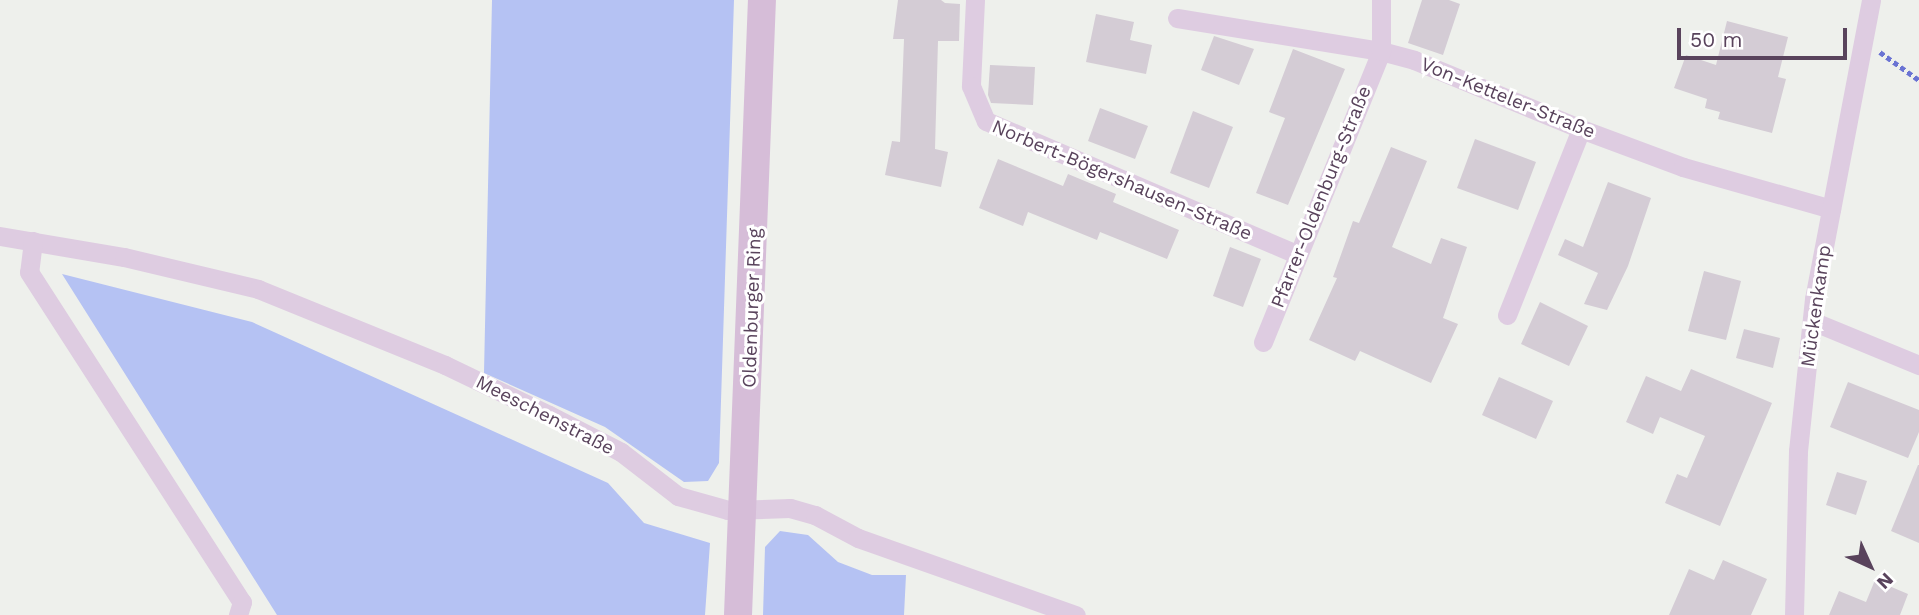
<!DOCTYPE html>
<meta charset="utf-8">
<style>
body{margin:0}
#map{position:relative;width:1919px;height:615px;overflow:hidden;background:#eef0ec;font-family:"Work Sans",sans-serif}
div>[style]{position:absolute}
.green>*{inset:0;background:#b5c2f3}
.building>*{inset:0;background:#d4ccd5}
.path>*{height:4.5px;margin-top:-2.25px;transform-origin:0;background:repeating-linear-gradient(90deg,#6a73d3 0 5px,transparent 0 8.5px)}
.minor>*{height:19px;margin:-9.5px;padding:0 9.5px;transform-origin:9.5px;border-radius:9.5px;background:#decce1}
.secondary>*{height:28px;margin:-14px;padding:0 14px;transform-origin:14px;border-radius:14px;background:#d6bdd8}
span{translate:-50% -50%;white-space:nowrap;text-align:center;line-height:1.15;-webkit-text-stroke:6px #fff;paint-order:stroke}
.street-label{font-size:19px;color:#59435c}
.north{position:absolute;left:1835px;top:531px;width:70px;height:70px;-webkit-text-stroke:5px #fff;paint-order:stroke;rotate:135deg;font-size:19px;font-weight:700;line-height:28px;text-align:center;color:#59435c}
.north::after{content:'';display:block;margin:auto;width:24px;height:32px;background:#59435c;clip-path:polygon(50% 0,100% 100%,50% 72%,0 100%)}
.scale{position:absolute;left:1677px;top:28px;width:170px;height:32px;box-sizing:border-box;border:4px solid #59435c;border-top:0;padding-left:9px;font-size:21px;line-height:24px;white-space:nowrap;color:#59435c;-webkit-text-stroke:5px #fff;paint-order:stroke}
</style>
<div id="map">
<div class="green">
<div style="clip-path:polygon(492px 0,734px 0,719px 463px,708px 481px,684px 482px,605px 427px,484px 373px)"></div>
<div style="clip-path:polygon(62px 274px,252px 322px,608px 483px,644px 523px,710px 543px,705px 615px,277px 615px)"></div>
<div style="clip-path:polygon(780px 531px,808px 535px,838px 562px,872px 575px,906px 575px,904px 615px,763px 615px,765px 547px)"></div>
</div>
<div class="building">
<div style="clip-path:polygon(898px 0,941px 0,945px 3px,960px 4px,959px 41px,938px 41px,935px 149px,948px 152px,941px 187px,885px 175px,892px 141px,900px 142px,904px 39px,893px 39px)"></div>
<div style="clip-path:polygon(1422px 0,1449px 0,1460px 4px,1443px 55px,1408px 43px)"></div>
<div style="clip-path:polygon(1096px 14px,1134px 22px,1130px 40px,1152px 45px,1146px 74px,1086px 62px)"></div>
<div style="clip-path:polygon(1727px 21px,1788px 37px,1778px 77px,1786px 79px,1772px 133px,1718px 119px,1720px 112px,1705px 108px,1707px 99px,1674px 88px,1686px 55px,1716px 65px)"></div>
<div style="clip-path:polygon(1214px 36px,1254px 49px,1239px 85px,1201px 70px)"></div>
<div style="clip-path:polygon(1293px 49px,1345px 69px,1288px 205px,1256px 193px,1285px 118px,1269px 112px)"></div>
<div style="clip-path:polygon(990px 65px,1035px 67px,1033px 105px,991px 103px,988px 95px)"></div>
<div style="clip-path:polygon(1100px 108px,1148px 126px,1135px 159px,1088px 141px)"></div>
<div style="clip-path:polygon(1193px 111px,1233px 127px,1209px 188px,1170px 173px)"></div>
<div style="clip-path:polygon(1475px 139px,1536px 162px,1518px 210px,1457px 188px)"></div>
<div style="clip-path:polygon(1391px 147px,1427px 161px,1392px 247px,1431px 264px,1441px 238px,1467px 247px,1443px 318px,1458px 324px,1431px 383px,1360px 351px,1355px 361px,1309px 340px,1337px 278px,1333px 277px,1353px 221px,1359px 223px)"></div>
<div style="clip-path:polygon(998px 159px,1063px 186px,1068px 174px,1116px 194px,1113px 202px,1179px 230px,1167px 259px,1100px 232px,1097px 240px,1028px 212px,1023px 226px,979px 208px)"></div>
<div style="clip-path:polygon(1608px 182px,1651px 198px,1628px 266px,1607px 310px,1584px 304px,1598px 273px,1558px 255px,1565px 239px,1583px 247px)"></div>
<div style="clip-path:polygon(1230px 247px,1261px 259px,1243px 307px,1213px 296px)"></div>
<div style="clip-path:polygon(1704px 271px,1741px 281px,1726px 340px,1688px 331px)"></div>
<div style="clip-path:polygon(1540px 302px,1588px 326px,1569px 366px,1521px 344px)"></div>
<div style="clip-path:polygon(1744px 329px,1780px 338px,1773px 368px,1736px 358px)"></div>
<div style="clip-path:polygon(1691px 369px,1772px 403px,1720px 526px,1665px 503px,1677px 474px,1687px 478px,1705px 436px,1660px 417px,1653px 434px,1626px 422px,1646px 376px,1681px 391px)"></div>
<div style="clip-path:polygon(1499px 377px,1553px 401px,1536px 439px,1482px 415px)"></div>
<div style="clip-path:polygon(1848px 382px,1919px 410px,1919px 432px,1908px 458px,1830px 427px)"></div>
<div style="clip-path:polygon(1918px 465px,1919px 465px,1919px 543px,1891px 531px)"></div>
<div style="clip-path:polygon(1837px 472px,1867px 481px,1856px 515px,1826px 505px)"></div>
<div style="clip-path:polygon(1723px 560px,1767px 579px,1751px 615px,1669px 615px,1689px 569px,1714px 580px)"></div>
<div style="clip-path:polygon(1875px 580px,1908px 594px,1900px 615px,1829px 615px,1839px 591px,1866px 602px)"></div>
</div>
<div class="path">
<div style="left:1880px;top:52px;width:48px;rotate:35.7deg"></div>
</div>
<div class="minor">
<div style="left:975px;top:0;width:86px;rotate:92.7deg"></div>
<div style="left:971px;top:86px;width:38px;rotate:67deg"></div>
<div style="left:986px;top:121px;width:337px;rotate:23.2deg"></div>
<div style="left:1177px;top:18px;width:207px;rotate:9.2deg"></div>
<div style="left:1381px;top:51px;width:34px;rotate:15deg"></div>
<div style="left:1414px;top:60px;width:181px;rotate:22.4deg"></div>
<div style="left:1581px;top:129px;width:109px;rotate:20.4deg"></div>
<div style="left:1683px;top:167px;width:154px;rotate:15.8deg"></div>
<div style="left:0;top:236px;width:126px;rotate:9.6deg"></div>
<div style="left:124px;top:257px;width:138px;rotate:13.4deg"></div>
<div style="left:258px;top:289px;width:202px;rotate:22.1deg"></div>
<div style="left:445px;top:365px;width:115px;rotate:25.7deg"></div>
<div style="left:549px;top:415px;width:81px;rotate:27.2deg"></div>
<div style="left:621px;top:452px;width:72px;rotate:37.7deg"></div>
<div style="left:678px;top:496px;width:52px;rotate:15.6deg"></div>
<div style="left:728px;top:510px;width:62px;rotate:-1.8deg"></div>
<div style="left:790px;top:508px;width:26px;rotate:16deg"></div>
<div style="left:815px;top:515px;width:49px;rotate:28.1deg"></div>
<div style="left:858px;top:538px;width:231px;rotate:19.5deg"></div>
<div style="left:33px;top:241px;width:31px;rotate:97deg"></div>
<div style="left:29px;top:272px;width:393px;rotate:57.2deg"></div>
<div style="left:242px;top:602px;width:14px;rotate:107deg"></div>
<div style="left:1507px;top:315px;width:200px;rotate:-68.3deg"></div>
<div style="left:1812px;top:321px;width:116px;rotate:22.4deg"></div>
<div style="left:1263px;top:342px;width:314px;rotate:-67.9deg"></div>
<div style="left:1381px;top:51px;width:51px;rotate:-90deg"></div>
<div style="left:1794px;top:615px;width:164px;rotate:-88.6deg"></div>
<div style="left:1798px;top:451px;width:153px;rotate:-84deg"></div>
<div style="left:1814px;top:299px;width:304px;rotate:-79.2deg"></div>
</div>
<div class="secondary">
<div style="left:738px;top:615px;width:615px;rotate:-87.77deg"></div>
</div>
<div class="street-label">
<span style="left:1508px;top:98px;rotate:22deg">Von-Ketteler-Straße</span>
<span style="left:1122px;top:180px;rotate:23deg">Norbert-Bögershausen-Straße</span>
<span style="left:1321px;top:197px;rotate:-68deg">Pfarrer-Oldenburg-Straße</span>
<span style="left:1816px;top:306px;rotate:-82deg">Mückenkamp</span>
<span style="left:752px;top:308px;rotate:-88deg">Oldenburger Ring</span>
<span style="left:545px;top:415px;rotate:27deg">Meeschenstraße</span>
</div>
<div class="north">N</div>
<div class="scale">50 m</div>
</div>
